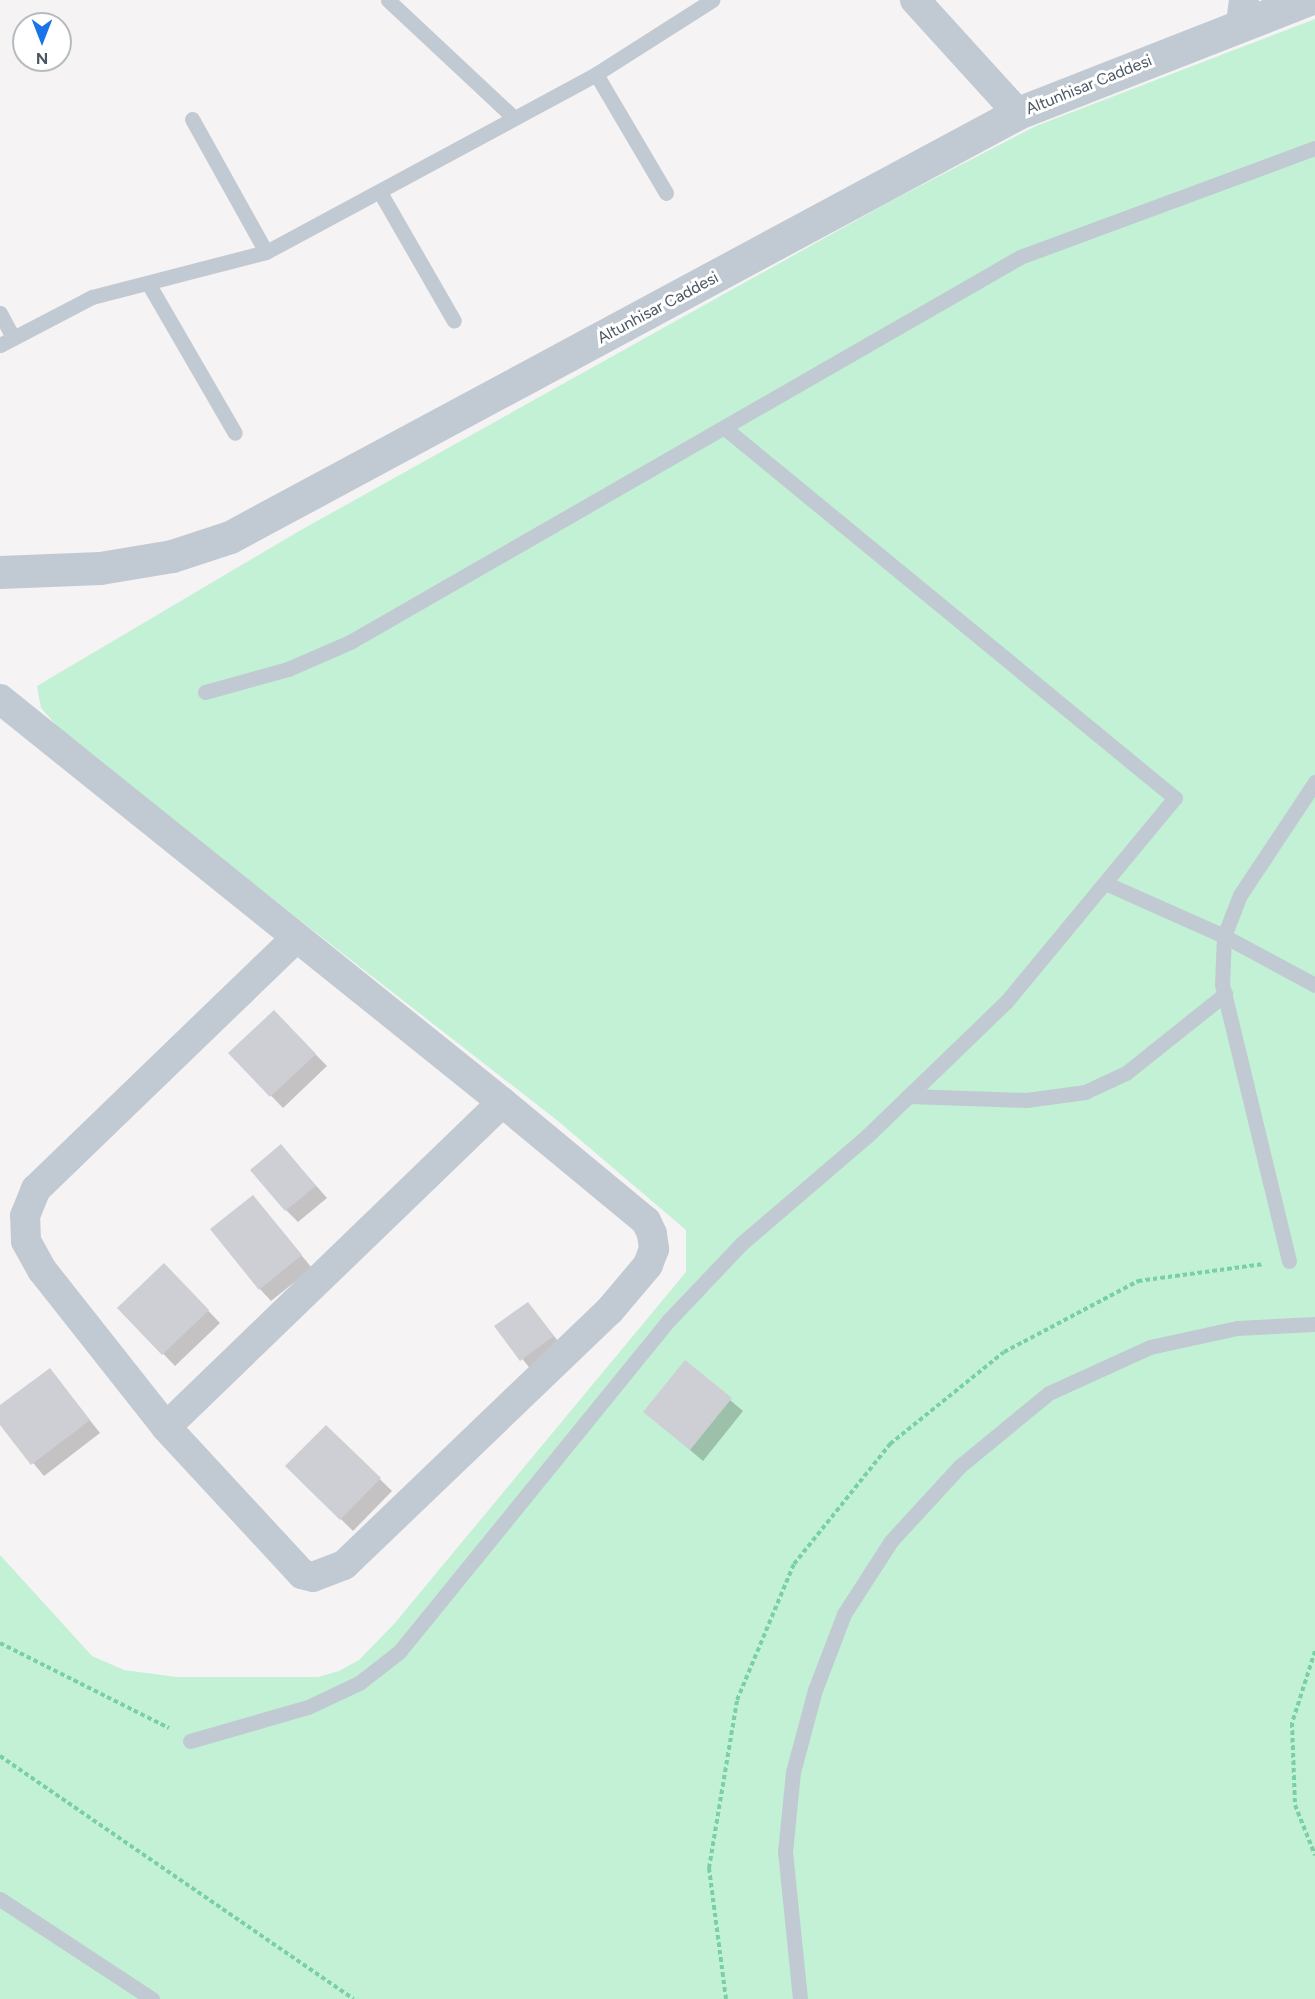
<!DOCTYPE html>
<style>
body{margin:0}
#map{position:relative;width:1315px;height:1999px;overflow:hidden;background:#f5f3f3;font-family:Figtree,sans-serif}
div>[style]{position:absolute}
.green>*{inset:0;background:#c3f1d5}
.shadow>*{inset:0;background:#0003}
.building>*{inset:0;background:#cdcfd5}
.path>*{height:4px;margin-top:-2px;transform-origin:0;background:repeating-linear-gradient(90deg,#7ad0a6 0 4.5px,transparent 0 7.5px)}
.service>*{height:15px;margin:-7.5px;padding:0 7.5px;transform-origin:7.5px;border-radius:7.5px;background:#c1cad2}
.minor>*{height:30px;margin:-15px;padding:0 15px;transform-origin:15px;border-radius:15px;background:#c1cad2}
.tertiary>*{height:33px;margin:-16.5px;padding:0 16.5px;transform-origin:16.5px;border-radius:16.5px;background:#c1cad2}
span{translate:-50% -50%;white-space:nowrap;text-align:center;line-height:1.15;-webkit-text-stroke:6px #fff;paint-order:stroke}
.street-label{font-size:16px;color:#4a5661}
.north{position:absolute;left:12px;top:12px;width:60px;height:60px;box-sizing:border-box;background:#fff;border:2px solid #b7bbc0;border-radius:50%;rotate:180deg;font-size:16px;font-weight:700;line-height:24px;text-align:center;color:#4a5661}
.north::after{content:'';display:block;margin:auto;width:21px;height:27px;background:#1a73e8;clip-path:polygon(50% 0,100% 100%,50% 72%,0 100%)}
</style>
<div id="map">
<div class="green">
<div style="clip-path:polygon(1315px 19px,1315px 1999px,0 1999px,0 1555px,92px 1656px,124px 1670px,176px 1677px,318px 1677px,339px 1671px,359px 1660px,394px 1624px,686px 1272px,686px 1230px,558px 1121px,72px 743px,41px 708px,37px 686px,301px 530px,891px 201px,1036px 126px)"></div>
</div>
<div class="shadow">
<div style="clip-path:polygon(274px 1012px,327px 1066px,283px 1108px,230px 1053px)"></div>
<div style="clip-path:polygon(281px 1146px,327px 1198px,298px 1222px,286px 1210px)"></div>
<div style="clip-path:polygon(253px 1197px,312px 1268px,271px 1301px,260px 1289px)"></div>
<div style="clip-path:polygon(176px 1277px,220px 1323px,175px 1366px,119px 1308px)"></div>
<div style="clip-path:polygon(527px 1304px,564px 1348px,533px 1372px,496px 1327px)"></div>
<div style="clip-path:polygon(685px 1362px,743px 1411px,703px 1461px,645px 1412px)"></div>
<div style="clip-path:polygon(50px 1370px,100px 1433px,44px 1476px,0 1423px,0 1407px)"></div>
<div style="clip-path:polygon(326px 1427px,392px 1491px,353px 1531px,287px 1466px)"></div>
</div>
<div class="building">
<div style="clip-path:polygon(274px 1010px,316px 1054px,270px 1097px,228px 1053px)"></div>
<div style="clip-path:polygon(281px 1144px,316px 1186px,285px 1211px,250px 1170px)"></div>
<div style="clip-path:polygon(253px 1195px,302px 1255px,259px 1290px,210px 1229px)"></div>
<div style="clip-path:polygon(164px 1263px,209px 1310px,162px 1355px,117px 1308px)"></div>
<div style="clip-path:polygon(528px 1302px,554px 1336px,520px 1361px,494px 1326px)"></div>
<div style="clip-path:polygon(685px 1360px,732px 1398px,690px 1450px,643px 1412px)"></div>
<div style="clip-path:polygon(50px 1368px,90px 1420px,31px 1465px,0 1425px,0 1405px)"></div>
<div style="clip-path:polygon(326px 1425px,381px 1478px,340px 1520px,285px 1466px)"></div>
</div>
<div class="path">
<div style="left:0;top:1643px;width:189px;rotate:26.7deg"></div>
<div style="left:1315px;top:1651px;width:76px;rotate:107.7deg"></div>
<div style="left:1292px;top:1723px;width:82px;rotate:87.9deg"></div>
<div style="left:1295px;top:1805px;width:54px;rotate:68.2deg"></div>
<div style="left:0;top:1756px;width:429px;rotate:34.5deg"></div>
<div style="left:726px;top:1999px;width:132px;rotate:-97.4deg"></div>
<div style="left:709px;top:1868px;width:170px;rotate:-80.5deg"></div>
<div style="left:737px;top:1700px;width:147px;rotate:-67.3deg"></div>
<div style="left:794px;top:1564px;width:154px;rotate:-51.3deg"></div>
<div style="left:890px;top:1444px;width:146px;rotate:-38.9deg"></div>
<div style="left:1004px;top:1352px;width:152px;rotate:-27.9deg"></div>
<div style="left:1138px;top:1281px;width:127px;rotate:-7.7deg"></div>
</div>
<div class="service">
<div style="left:388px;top:0;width:171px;rotate:43.1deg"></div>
<div style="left:596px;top:74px;width:138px;rotate:59.5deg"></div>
<div style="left:192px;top:119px;width:152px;rotate:60.9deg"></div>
<div style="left:381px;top:194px;width:146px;rotate:60.1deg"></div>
<div style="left:148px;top:283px;width:173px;rotate:59.9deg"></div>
<div style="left:0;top:313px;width:27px;rotate:62deg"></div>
<div style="left:0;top:345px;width:104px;rotate:-27.6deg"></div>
<div style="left:92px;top:297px;width:180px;rotate:-14.5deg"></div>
<div style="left:266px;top:252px;width:375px;rotate:-28.3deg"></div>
<div style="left:596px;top:74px;width:138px;rotate:-32.5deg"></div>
<div style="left:205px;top:692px;width:86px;rotate:-15.5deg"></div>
<div style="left:288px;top:669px;width:68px;rotate:-23.5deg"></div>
<div style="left:350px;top:642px;width:773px;rotate:-29.88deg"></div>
<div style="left:1020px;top:257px;width:314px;rotate:-20.3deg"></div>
<div style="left:1105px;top:883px;width:130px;rotate:24deg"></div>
<div style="left:1224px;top:936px;width:103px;rotate:28.3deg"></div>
<div style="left:908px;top:1096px;width:118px;rotate:1.9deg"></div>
<div style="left:1026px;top:1100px;width:60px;rotate:-7.7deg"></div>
<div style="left:1085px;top:1092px;width:45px;rotate:-24.9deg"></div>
<div style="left:1126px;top:1073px;width:127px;rotate:-38.6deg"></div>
<div style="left:1289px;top:1261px;width:284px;rotate:-103.6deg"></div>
<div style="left:1222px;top:985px;width:49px;rotate:-87.7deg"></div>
<div style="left:1224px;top:936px;width:44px;rotate:-68.7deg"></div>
<div style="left:1240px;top:895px;width:136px;rotate:-56.4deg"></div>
<div style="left:190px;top:1741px;width:123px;rotate:-16.1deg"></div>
<div style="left:308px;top:1707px;width:56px;rotate:-25.2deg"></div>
<div style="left:359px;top:1683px;width:51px;rotate:-37.8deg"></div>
<div style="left:399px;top:1652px;width:427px;rotate:-50.9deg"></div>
<div style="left:668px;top:1321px;width:106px;rotate:-46.5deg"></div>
<div style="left:741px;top:1244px;width:165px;rotate:-40.6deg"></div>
<div style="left:866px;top:1137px;width:194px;rotate:-44deg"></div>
<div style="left:1006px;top:1002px;width:265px;rotate:-50.4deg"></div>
<div style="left:1175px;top:798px;width:581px;rotate:-140.59deg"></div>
<div style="left:0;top:1899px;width:182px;rotate:33.3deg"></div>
<div style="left:800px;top:1999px;width:148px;rotate:-95.8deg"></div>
<div style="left:785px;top:1852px;width:80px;rotate:-84.3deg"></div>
<div style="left:793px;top:1772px;width:85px;rotate:-75deg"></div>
<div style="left:815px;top:1690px;width:81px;rotate:-69.1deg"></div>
<div style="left:844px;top:1614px;width:87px;rotate:-57.2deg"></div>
<div style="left:891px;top:1541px;width:102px;rotate:-47.4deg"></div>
<div style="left:960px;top:1466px;width:115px;rotate:-39.4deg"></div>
<div style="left:1049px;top:1393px;width:111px;rotate:-24.5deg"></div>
<div style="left:1150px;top:1347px;width:89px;rotate:-12.3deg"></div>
<div style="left:1237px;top:1328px;width:78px;rotate:-2.9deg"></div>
</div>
<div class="minor">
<div style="left:915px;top:0;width:153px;rotate:47.7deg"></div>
<div style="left:1241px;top:24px;width:24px;rotate:-83deg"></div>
<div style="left:0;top:699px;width:644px;rotate:38.76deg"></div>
<div style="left:502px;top:1102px;width:187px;rotate:39.6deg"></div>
<div style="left:646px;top:1221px;width:14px;rotate:65deg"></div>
<div style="left:652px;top:1234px;width:15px;rotate:82deg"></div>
<div style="left:654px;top:1249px;width:17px;rotate:111deg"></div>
<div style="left:648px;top:1265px;width:59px;rotate:130.2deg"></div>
<div style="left:610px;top:1310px;width:368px;rotate:136.2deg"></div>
<div style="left:344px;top:1565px;width:33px;rotate:159deg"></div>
<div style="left:313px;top:1577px;width:11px;rotate:-165deg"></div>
<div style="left:302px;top:1574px;width:200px;rotate:-132.8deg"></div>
<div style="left:166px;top:1427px;width:200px;rotate:-128.3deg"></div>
<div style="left:42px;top:1270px;width:33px;rotate:-119deg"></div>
<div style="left:26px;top:1241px;width:25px;rotate:-92deg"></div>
<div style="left:25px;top:1216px;width:29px;rotate:-68deg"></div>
<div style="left:36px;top:1189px;width:361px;rotate:-44deg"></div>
<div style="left:166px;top:1427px;width:467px;rotate:-44deg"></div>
</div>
<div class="tertiary">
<div style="left:0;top:572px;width:100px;rotate:-2.3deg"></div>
<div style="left:100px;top:568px;width:73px;rotate:-9.5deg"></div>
<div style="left:172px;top:556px;width:61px;rotate:-18.1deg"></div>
<div style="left:230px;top:537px;width:895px;rotate:-28.28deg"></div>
<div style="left:1018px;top:113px;width:310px;rotate:-21.4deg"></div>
</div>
<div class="street-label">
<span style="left:1089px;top:85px;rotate:-22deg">Altunhisar Caddesi</span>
<span style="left:658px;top:308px;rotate:-28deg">Altunhisar Caddesi</span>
</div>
<div class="north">N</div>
</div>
